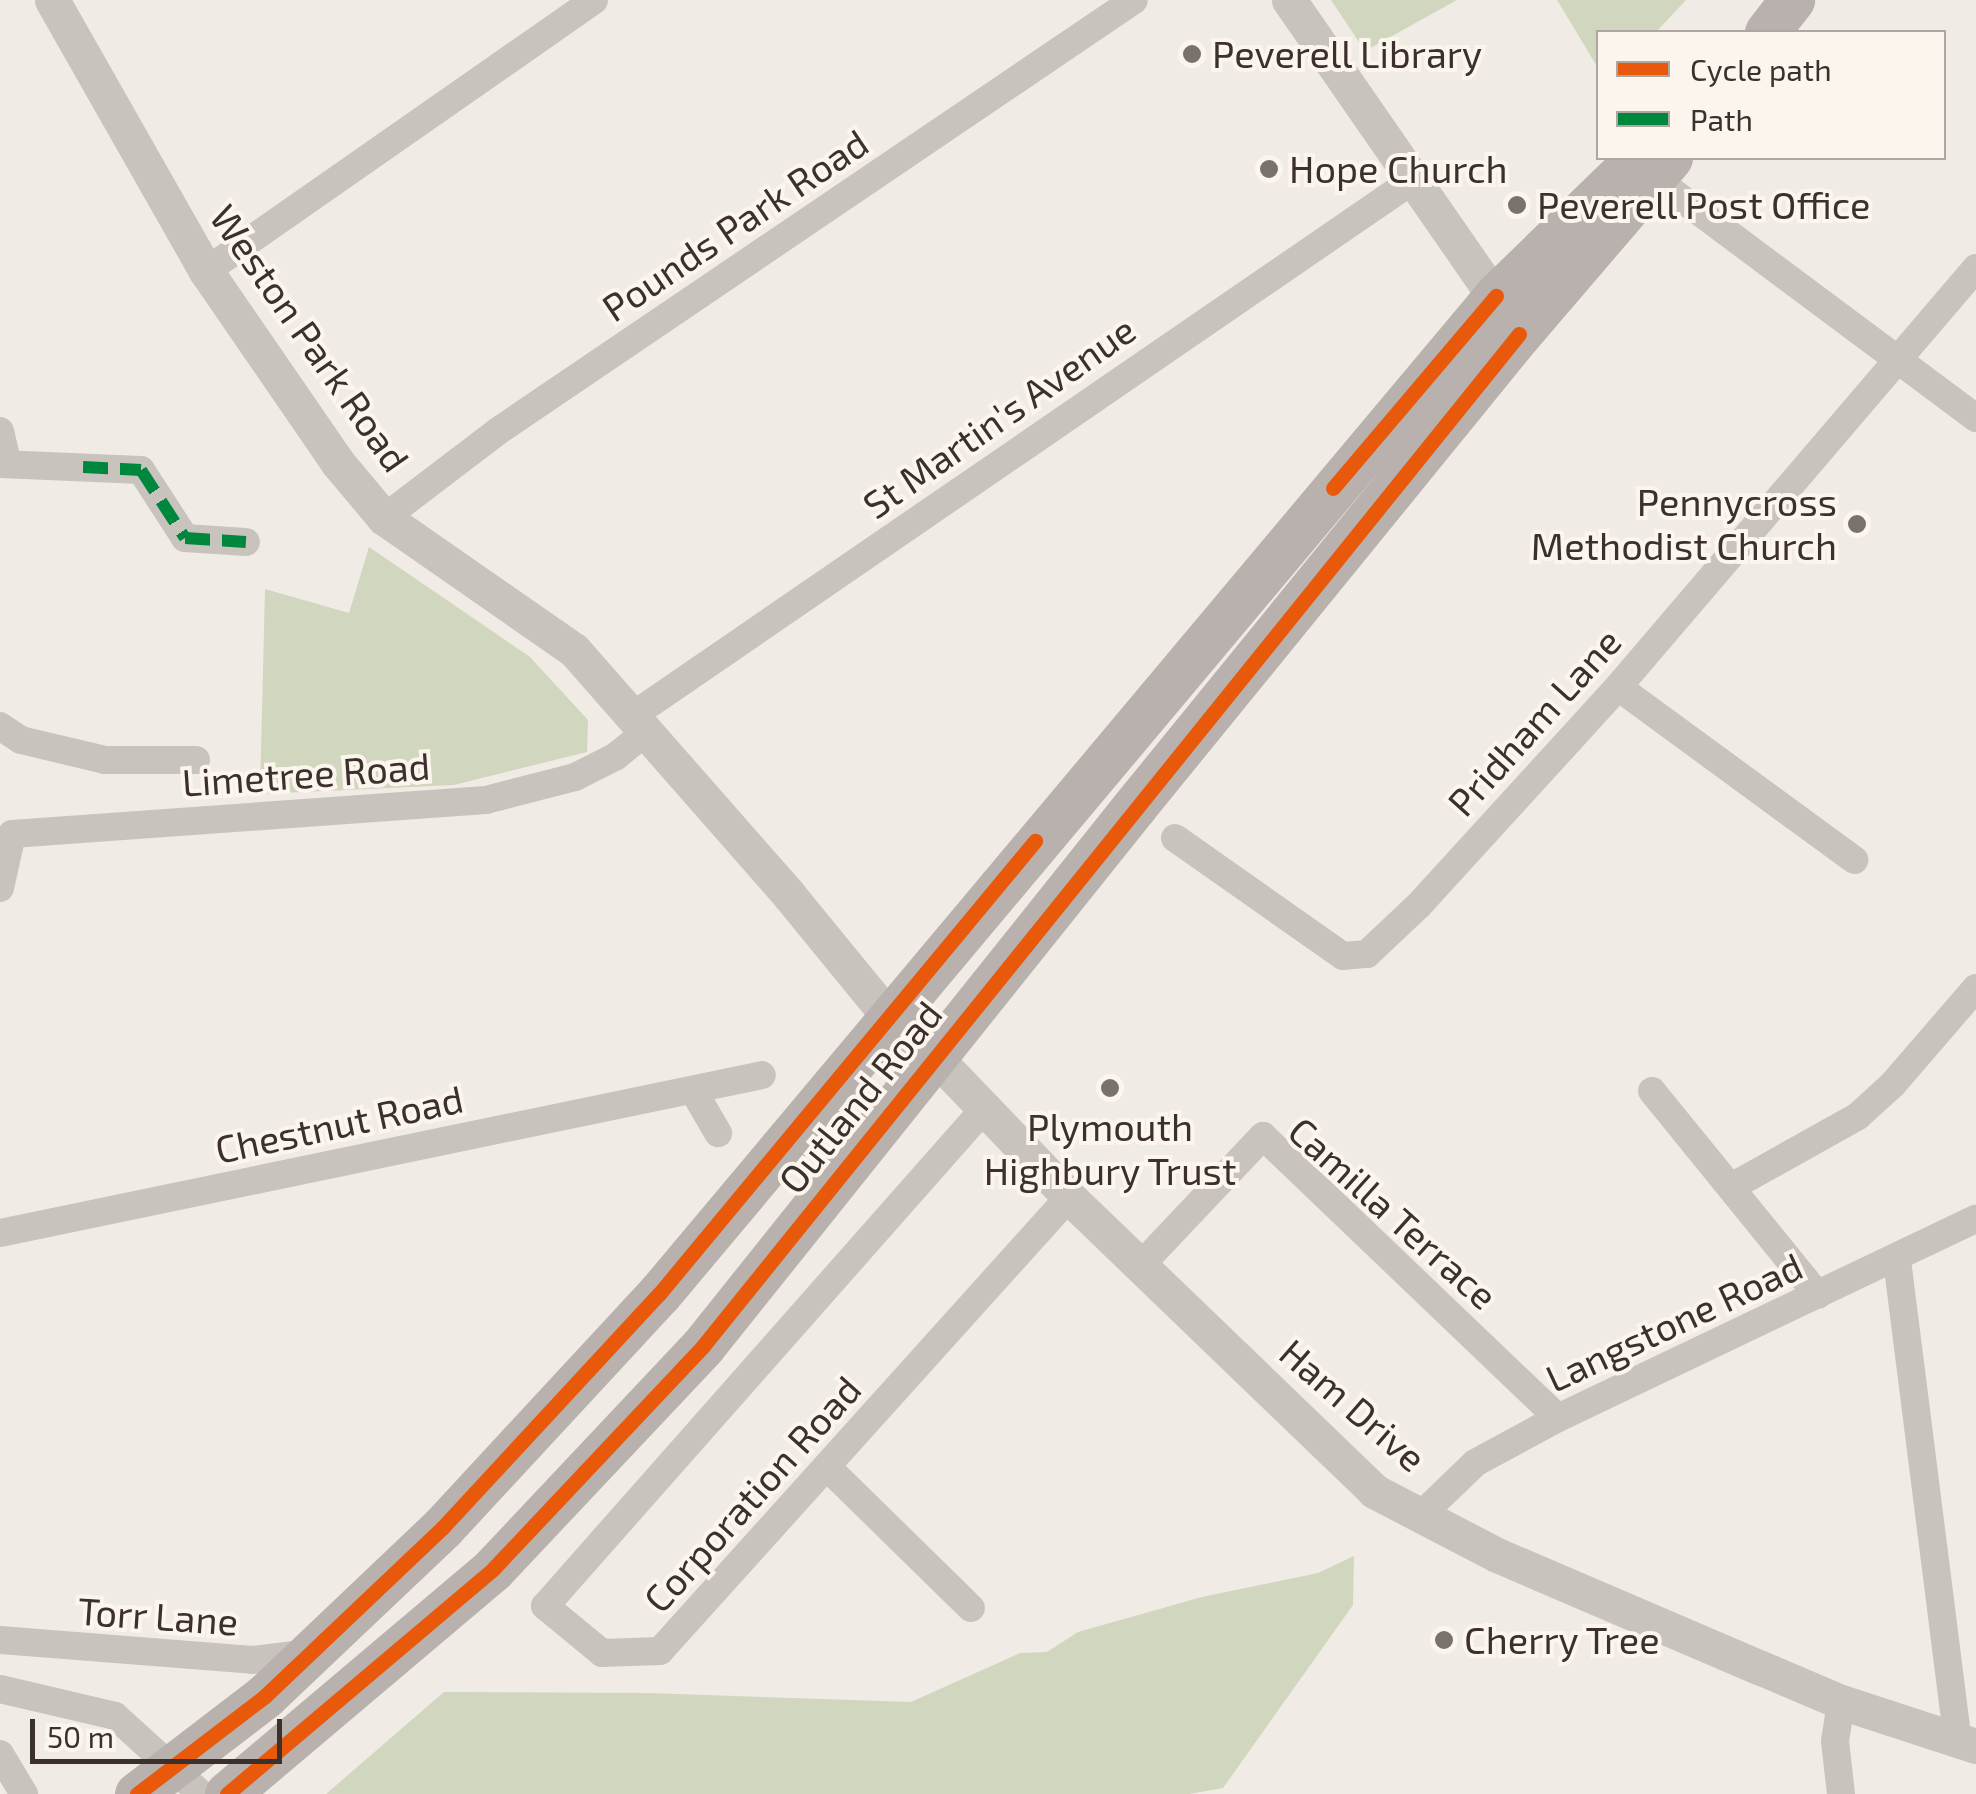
<!DOCTYPE html>
<style>
body{margin:0}
#map{position:relative;width:1976px;height:1794px;overflow:hidden;background:#f0ebe5;font-family:"Exo 2",sans-serif}
div>[style]{position:absolute}
.green>*{inset:0;background:#d1d6bf}
.minor>*{height:28px;margin:-14px;padding:0 14px;transform-origin:14px;border-radius:14px;background:#c9c3be}
.tertiary>*{height:35px;margin:-17.5px;padding:0 17.5px;transform-origin:17.5px;border-radius:17.5px;background:#c9c3be}
.primary>*{height:45px;margin:-22.5px;padding:0 22.5px;transform-origin:22.5px;border-radius:22.5px;background:#b8b1ad}
.quiet>*{height:12px;margin-top:-6px;transform-origin:0;background:repeating-linear-gradient(90deg,#00873e 0 25px,transparent 0 37px)}
.cycleway>*{height:15px;margin:-7.5px;padding:0 7.5px;transform-origin:7.5px;border-radius:7.5px;background:#e8590c}
.dots>*{width:28px;height:28px;translate:-50% -50%;box-sizing:border-box;border:5px solid #fbf5ee;border-radius:50%}
span{translate:-50% -50%;white-space:nowrap;text-align:center;line-height:1.15;-webkit-text-stroke:8px #fbf5ee;paint-order:stroke}
.poi-label{font-size:38px;color:#3b302b}
.left{translate:0 -50%;text-align:left}
.right{translate:-100% -50%;text-align:right}
.street-label{font-size:38px;color:#3b302b}
.legend{position:absolute;left:1596px;top:30px;width:350px;height:130px;box-sizing:border-box;background:#fbf5ee;border:2px solid #aea6a0;margin:0;padding:12px 18px;list-style:none;font-size:30px;color:#3b302b}
.legend li{display:flex;align-items:center;gap:20px;height:50px}
.legend b{width:50px;border:2px solid #aea6a0}
.scale{position:absolute;left:30px;top:1719px;width:252px;height:45px;box-sizing:border-box;border:5px solid #3b302b;border-top:0;padding-left:12px;font-size:30px;line-height:35px;white-space:nowrap;color:#3b302b;-webkit-text-stroke:8px #fbf5ee;paint-order:stroke}
</style>
<div id="map">
<div class="green">
<div style="clip-path:polygon(1331px 0,1457px 0,1365px 51px)"></div>
<div style="clip-path:polygon(1557px 0,1686px 0,1656px 32px,1598px 32px,1598px 68px)"></div>
<div style="clip-path:polygon(369px 547px,530px 657px,588px 720px,587px 752px,454px 785px,260px 794px,265px 589px,349px 613px)"></div>
<div style="clip-path:polygon(1354px 1556px,1353px 1605px,1223px 1788px,1189px 1794px,326px 1794px,444px 1692px,648px 1693px,911px 1702px,1020px 1653px,1047px 1652px,1078px 1632px,1202px 1597px,1318px 1573px)"></div>
</div>
<div class="minor">
<div style="left:1654px;top:178px;width:402px;rotate:36.7deg"></div>
<div style="left:206px;top:271px;width:473px;rotate:-34.9deg"></div>
<div style="left:0;top:431px;width:32px;rotate:77deg"></div>
<div style="left:0;top:464px;width:141px;rotate:2.4deg"></div>
<div style="left:141px;top:470px;width:81px;rotate:57.1deg"></div>
<div style="left:185px;top:538px;width:61px;rotate:3.8deg"></div>
<div style="left:384px;top:518px;width:143px;rotate:-37.3deg"></div>
<div style="left:498px;top:431px;width:768px;rotate:-34.12deg"></div>
<div style="left:1618px;top:687px;width:293px;rotate:36.2deg"></div>
<div style="left:632px;top:716px;width:944px;rotate:-34.46deg"></div>
<div style="left:0;top:726px;width:25px;rotate:34deg"></div>
<div style="left:21px;top:740px;width:86px;rotate:13.4deg"></div>
<div style="left:105px;top:760px;width:91px"></div>
<div style="left:1175px;top:838px;width:205px;rotate:35.1deg"></div>
<div style="left:1343px;top:956px;width:24px;rotate:-5deg"></div>
<div style="left:1367px;top:954px;width:71px;rotate:-43.3deg"></div>
<div style="left:1419px;top:905px;width:295px;rotate:-47.6deg"></div>
<div style="left:1618px;top:687px;width:551px;rotate:-49.49deg"></div>
<div style="left:0;top:888px;width:55px;rotate:-77.5deg"></div>
<div style="left:12px;top:834px;width:475px;rotate:-4.1deg"></div>
<div style="left:486px;top:800px;width:92px;rotate:-14.5deg"></div>
<div style="left:575px;top:777px;width:45px;rotate:-26.6deg"></div>
<div style="left:615px;top:757px;width:38px;rotate:-39deg"></div>
<div style="left:693px;top:1090px;width:50px;rotate:59.8deg"></div>
<div style="left:1652px;top:1091px;width:263px;rotate:50.9deg"></div>
<div style="left:984px;top:1109px;width:663px;rotate:131.45deg"></div>
<div style="left:545px;top:1606px;width:74px;rotate:39.5deg"></div>
<div style="left:602px;top:1653px;width:58px;rotate:-2deg"></div>
<div style="left:660px;top:1651px;width:611px;rotate:-47.98deg"></div>
<div style="left:1733px;top:1186px;width:143px;rotate:-29.2deg"></div>
<div style="left:1858px;top:1116px;width:47px;rotate:-42.4deg"></div>
<div style="left:1893px;top:1084px;width:127px;rotate:-49.2deg"></div>
<div style="left:0;top:1233px;width:778px;rotate:-11.71deg"></div>
<div style="left:1897px;top:1260px;width:485px;rotate:82.8deg"></div>
<div style="left:1140px;top:1266px;width:179px;rotate:-46.6deg"></div>
<div style="left:1263px;top:1136px;width:408px;rotate:43.7deg"></div>
<div style="left:828px;top:1468px;width:200px;rotate:44.4deg"></div>
<div style="left:1420px;top:1516px;width:76px;rotate:-43.9deg"></div>
<div style="left:1475px;top:1463px;width:94px;rotate:-28.5deg"></div>
<div style="left:1558px;top:1418px;width:463px;rotate:-25.5deg"></div>
<div style="left:0;top:1640px;width:253px;rotate:4.5deg"></div>
<div style="left:252px;top:1660px;width:57px;rotate:-7deg"></div>
<div style="left:0;top:1689px;width:118px;rotate:13.2deg"></div>
<div style="left:115px;top:1716px;width:116px;rotate:42.2deg"></div>
<div style="left:0;top:1754px;width:47px;rotate:59deg"></div>
<div style="left:1841px;top:1794px;width:53px;rotate:-96.5deg"></div>
<div style="left:1835px;top:1741px;width:39px;rotate:-81deg"></div>
</div>
<div class="tertiary">
<div style="left:52px;top:0;width:312px;rotate:60.4deg"></div>
<div style="left:206px;top:271px;width:233px;rotate:55.5deg"></div>
<div style="left:338px;top:463px;width:72px;rotate:50.1deg"></div>
<div style="left:384px;top:518px;width:231px;rotate:34.8deg"></div>
<div style="left:574px;top:650px;width:326px;rotate:48.7deg"></div>
<div style="left:789px;top:895px;width:156px;rotate:50.7deg"></div>
<div style="left:888px;top:1016px;width:61px;rotate:41deg"></div>
<div style="left:934px;top:1056px;width:195px;rotate:46.2deg"></div>
<div style="left:1069px;top:1197px;width:424px;rotate:43.9deg"></div>
<div style="left:1374px;top:1491px;width:139px;rotate:27.5deg"></div>
<div style="left:1497px;top:1555px;width:287px;rotate:23.2deg"></div>
<div style="left:1761px;top:1668px;width:87px;rotate:23deg"></div>
<div style="left:1841px;top:1702px;width:142px;rotate:18.1deg"></div>
<div style="left:1289px;top:0;width:384px;rotate:55.3deg"></div>
</div>
<div class="primary">
<div style="left:1767px;top:32px;width:41px;rotate:-52deg"></div>
<div style="left:137px;top:1794px;width:161px;rotate:-37.4deg"></div>
<div style="left:265px;top:1696px;width:245px;rotate:-43.5deg"></div>
<div style="left:443px;top:1527px;width:318px;rotate:-47.2deg"></div>
<div style="left:659px;top:1294px;width:1303px;rotate:-50.01deg"></div>
<div style="left:1496px;top:296px;width:198px;rotate:-44.2deg"></div>
<div style="left:227px;top:1794px;width:348px;rotate:-40.2deg"></div>
<div style="left:493px;top:1569px;width:306px;rotate:-46.7deg"></div>
<div style="left:703px;top:1346px;width:690px;rotate:-51.35deg"></div>
<div style="left:1134px;top:807px;width:610px;rotate:-50.86deg"></div>
<div style="left:1519px;top:334px;width:232px;rotate:-49.4deg"></div>
</div>
<div class="quiet">
<div style="left:83px;top:467px;width:58px;rotate:3deg"></div>
<div style="left:141px;top:470px;width:81px;rotate:57.1deg"></div>
<div style="left:185px;top:538px;width:61px;rotate:3.8deg"></div>
</div>
<div class="cycleway">
<div style="left:1333px;top:488px;width:252px;rotate:-49.7deg"></div>
<div style="left:137px;top:1794px;width:161px;rotate:-37.4deg"></div>
<div style="left:265px;top:1696px;width:245px;rotate:-43.5deg"></div>
<div style="left:443px;top:1527px;width:318px;rotate:-47.2deg"></div>
<div style="left:659px;top:1294px;width:589px;rotate:-50.31deg"></div>
<div style="left:227px;top:1794px;width:348px;rotate:-40.2deg"></div>
<div style="left:493px;top:1569px;width:306px;rotate:-46.7deg"></div>
<div style="left:703px;top:1346px;width:1300px;rotate:-51.12deg"></div>
</div>
<div class="dots">
<div style="left:1192px;top:54px;background:#7a716c"></div>
<div style="left:1269px;top:169px;background:#7a716c"></div>
<div style="left:1517px;top:205px;background:#7a716c"></div>
<div style="left:1857px;top:524px;background:#7a716c"></div>
<div style="left:1110px;top:1088px;background:#7a716c"></div>
<div style="left:1444px;top:1640px;background:#7a716c"></div>
</div>
<div class="poi-label">
<span class="left" style="left:1212px;top:54px">Peverell Library</span>
<span class="left" style="left:1289px;top:169px">Hope Church</span>
<span class="left" style="left:1537px;top:205px">Peverell Post Office</span>
<span class="right" style="left:1837px;top:524px">Pennycross<br>Methodist Church</span>
<span style="left:1110px;top:1149px">Plymouth<br>Highbury Trust</span>
<span class="left" style="left:1464px;top:1640px">Cherry Tree</span>
</div>
<div class="street-label">
<span style="left:735px;top:225px;rotate:-34deg">Pounds Park Road</span>
<span style="left:310px;top:338px;rotate:55deg">Weston Park Road</span>
<span style="left:999px;top:417px;rotate:-35deg">St Martin's Avenue</span>
<span style="left:1534px;top:722px;rotate:-48deg">Pridham Lane</span>
<span style="left:306px;top:774px;rotate:-4deg">Limetree Road</span>
<span style="left:860px;top:1097px;rotate:-51deg">Outland Road</span>
<span style="left:339px;top:1124px;rotate:-12deg">Chestnut Road</span>
<span style="left:1393px;top:1213px;rotate:42deg">Camilla Terrace</span>
<span style="left:1674px;top:1322px;rotate:-25deg">Langstone Road</span>
<span style="left:1353px;top:1405px;rotate:41deg">Ham Drive</span>
<span style="left:752px;top:1494px;rotate:-48deg">Corporation Road</span>
<span style="left:158px;top:1616px;rotate:4deg">Torr Lane</span>
</div>
<ul class="legend">
<li><b style="height:12px;background:#e8590c"></b>Cycle path</li>
<li><b style="height:12px;background:#00873e"></b>Path</li>
</ul>
<div class="scale">50 m</div>
</div>
